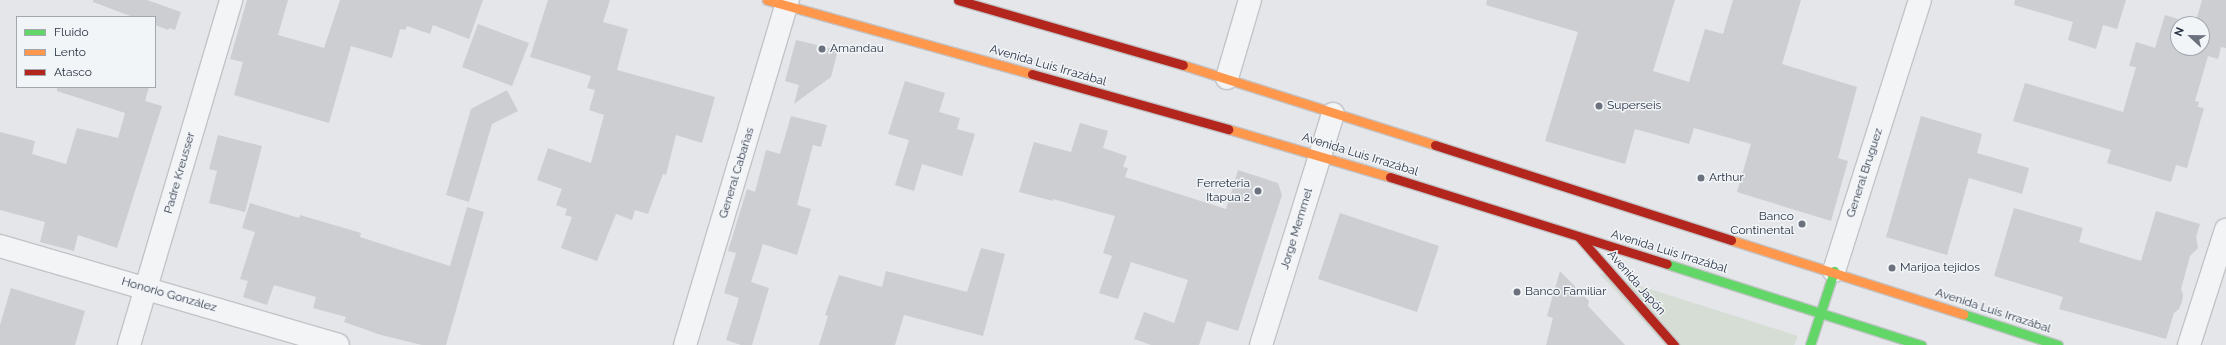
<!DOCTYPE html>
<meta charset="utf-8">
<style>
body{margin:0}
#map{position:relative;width:2226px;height:345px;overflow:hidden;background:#e4e6e9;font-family:Raleway,sans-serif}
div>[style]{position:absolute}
.green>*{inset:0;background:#d5ddd4}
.building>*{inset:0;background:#ccced2}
.roads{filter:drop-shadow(1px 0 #c2c4c7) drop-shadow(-1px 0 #c2c4c7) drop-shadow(0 1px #c2c4c7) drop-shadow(0 -1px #c2c4c7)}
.street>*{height:22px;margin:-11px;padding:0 11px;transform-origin:11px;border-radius:11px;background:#f3f4f6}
.fast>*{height:9px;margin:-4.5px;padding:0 4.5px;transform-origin:4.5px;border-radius:4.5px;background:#63d668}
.slow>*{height:9px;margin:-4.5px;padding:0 4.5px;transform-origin:4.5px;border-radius:4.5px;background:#ff974d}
.jam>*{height:9px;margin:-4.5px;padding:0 4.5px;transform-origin:4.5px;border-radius:4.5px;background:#b3261e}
.dots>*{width:11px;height:11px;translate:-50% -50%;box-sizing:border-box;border:2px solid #f2f5f8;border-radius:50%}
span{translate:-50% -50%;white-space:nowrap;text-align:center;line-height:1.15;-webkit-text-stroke:3px #f2f5f8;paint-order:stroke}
.poi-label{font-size:12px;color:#2a3344}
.left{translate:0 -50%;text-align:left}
.right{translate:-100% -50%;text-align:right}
.street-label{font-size:12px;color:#2a3344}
.legend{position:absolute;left:16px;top:16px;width:140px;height:72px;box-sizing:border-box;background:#f2f5f8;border:1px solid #a2a7b0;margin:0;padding:5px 7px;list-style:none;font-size:12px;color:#2a3344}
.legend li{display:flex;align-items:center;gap:8px;height:20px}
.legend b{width:20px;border:1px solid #a2a7b0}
.north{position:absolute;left:2170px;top:16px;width:40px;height:40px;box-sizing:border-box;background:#f2f5f8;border:1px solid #a2a7b0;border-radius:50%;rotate:292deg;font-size:11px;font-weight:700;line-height:16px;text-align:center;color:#2a3344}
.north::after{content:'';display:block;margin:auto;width:14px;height:18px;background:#6b727e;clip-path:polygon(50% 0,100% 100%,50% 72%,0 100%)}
</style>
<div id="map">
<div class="green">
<i style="clip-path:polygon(1599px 273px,1798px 336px,1794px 345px,1665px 345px)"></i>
</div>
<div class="building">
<i style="clip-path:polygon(93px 0,147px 0,181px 12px,175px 30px,169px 28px,168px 30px,155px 25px,155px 17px,133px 17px,93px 2px)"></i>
<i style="clip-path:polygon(247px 0,288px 0,278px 35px,324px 48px,340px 0,483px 0,469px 39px,433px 25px,430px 34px,407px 26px,405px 30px,400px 29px,392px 58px,351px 46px,329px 123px,234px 95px,243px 62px,230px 59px)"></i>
<i style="clip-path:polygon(548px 0,610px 0,603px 22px,628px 29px,617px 70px,715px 97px,702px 143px,676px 135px,666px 175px,663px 174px,648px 214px,635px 210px,632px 220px,616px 214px,597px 261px,561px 248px,572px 217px,565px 215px,567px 209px,556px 205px,562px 189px,537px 180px,548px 148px,591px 163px,604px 115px,589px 110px,595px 90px,587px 88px,591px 76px,530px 57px)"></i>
<i style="clip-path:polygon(1487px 0,1675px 0,1653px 71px,1689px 82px,1705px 29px,1723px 34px,1733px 0,1801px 0,1782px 64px,1857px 87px,1838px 158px,1848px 161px,1831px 221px,1737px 192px,1751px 144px,1694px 128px,1689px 144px,1635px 129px,1625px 164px,1545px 141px,1578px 32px,1486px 5px)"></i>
<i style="clip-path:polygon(2015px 0,2126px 0,2117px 29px,2103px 25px,2096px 49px,2068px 40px,2073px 22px,2014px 5px)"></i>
<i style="clip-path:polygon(2202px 0,2226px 0,2226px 48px,2221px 47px,2218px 59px,2208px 56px,2195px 101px,2199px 102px,2198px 107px,2204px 108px,2187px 168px,2176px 165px,2171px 182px,2107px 163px,2111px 150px,2013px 121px,2025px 83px,2123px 112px,2136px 67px,2129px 66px,2136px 42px,2155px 48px,2165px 15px,2194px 24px,2178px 24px,2178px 48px,2202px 48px,2202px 24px,2195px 24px)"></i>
<i style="clip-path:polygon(478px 24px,529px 43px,512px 86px,462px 67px)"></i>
<i style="clip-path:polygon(796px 40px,838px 50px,831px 77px,794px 104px,799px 85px,785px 81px)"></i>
<i style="clip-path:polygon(905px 81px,945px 93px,939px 112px,960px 118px,957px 129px,975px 134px,962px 176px,922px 164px,914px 191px,895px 185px,909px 140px,888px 134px)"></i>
<i style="clip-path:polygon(57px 87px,149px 87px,145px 101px,162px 106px,117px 248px,78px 235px,74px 251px,40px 242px,45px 222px,0 210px,0 132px,35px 141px,32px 154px,66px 164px,77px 128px,118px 138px,125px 113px,57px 91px)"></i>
<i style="clip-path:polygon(507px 90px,518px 111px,492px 124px,469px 202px,446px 195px,471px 109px)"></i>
<i style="clip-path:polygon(791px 116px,827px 125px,821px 147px,813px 145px,797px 205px,811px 209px,797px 255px,763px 244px,751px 282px,769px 288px,752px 345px,741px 345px,726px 340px,739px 298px,724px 293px,736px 253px,728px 251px,747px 189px,755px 192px,766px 150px,780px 154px)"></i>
<i style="clip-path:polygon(1921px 116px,1982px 134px,1977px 153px,2029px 168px,2022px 194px,1969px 178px,1947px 255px,1886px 237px)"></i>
<i style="clip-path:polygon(1080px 123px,1108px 131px,1103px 148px,1127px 156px,1123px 167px,1128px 168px,1125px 177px,1226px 209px,1238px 170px,1278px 183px,1282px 195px,1238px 331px,1207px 321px,1199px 345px,1151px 345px,1134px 339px,1144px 312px,1174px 323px,1188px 280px,1131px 262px,1118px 299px,1099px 293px,1112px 256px,1103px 253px,1115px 216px,1053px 199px,1053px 201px,1019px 192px,1034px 142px,1071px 152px)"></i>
<i style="clip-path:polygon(218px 135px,262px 146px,245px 212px,209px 203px,217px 171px,209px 169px)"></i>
<i style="clip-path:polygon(250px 203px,299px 218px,300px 215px,361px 233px,360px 237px,450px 266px,467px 207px,484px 212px,446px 345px,422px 345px,381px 335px,344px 322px,346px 317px,313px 308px,316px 297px,274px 285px,267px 305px,243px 297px,248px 281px,240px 279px,255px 232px,242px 228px)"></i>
<i style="clip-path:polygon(2014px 208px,2083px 228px,2079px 242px,2141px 261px,2156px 211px,2200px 224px,2196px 237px,2198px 248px,2190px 256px,2181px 289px,2183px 294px,2182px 302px,2179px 309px,2174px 313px,2166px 339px,2059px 309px,2063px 297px,1994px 276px)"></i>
<i style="clip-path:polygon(1340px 213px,1439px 246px,1417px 312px,1318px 279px)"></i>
<i style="clip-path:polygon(981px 248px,1005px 254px,983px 336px,904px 315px,895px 345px,819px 345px,828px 316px,825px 315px,839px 275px,882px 287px,886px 271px,967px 292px)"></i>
<i style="clip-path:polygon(1560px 271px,1589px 301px,1588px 306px,1625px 345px,1546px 345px,1553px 318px,1547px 316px)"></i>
<i style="clip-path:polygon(11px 288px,85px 311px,75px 345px,0 345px,0 325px)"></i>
</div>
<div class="roads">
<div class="street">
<i style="left:1227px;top:78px;width:81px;rotate:-73.6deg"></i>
<i style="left:0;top:246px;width:352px;rotate:16.3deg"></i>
<i style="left:1834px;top:271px;width:284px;rotate:-72.4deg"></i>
<i style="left:129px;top:345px;width:360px;rotate:-73.5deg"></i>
<i style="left:685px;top:345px;width:360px;rotate:-73.4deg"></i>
<i style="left:1261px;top:345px;width:242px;rotate:-72.7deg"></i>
<i style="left:2189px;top:345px;width:121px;rotate:-72.2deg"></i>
</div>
<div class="fast">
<i style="left:1667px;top:264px;width:267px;rotate:17.7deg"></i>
<i style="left:1963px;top:314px;width:100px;rotate:18.1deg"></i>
<i style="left:1810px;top:345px;width:78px;rotate:-72deg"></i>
</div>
<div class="slow">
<i style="left:767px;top:0;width:275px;rotate:15.6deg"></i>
<i style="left:1183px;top:65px;width:264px;rotate:17.6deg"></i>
<i style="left:1228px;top:129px;width:169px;rotate:16.5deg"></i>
<i style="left:1731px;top:240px;width:244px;rotate:17.7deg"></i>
</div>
<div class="jam">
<i style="left:958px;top:0;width:234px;rotate:16.1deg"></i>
<i style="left:1032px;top:74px;width:204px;rotate:15.7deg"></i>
<i style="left:1435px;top:145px;width:311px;rotate:17.8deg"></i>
<i style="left:1390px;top:177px;width:290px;rotate:17.4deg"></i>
<i style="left:1579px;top:237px;width:144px;rotate:48.7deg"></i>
</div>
</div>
<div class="dots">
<i style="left:822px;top:49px;background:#6b727e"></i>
<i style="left:1599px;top:106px;background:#6b727e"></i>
<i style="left:1701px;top:178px;background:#6b727e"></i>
<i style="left:1258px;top:191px;background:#6b727e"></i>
<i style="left:1802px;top:224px;background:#6b727e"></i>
<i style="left:1892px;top:268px;background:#6b727e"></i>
<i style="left:1517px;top:292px;background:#6b727e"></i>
</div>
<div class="poi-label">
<span class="left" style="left:830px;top:49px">Amandau</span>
<span class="left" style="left:1607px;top:106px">Superseis</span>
<span class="left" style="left:1709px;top:178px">Arthur</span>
<span class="right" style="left:1250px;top:191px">Ferreteria<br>Itapua 2</span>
<span class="right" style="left:1794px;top:224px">Banco<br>Continental</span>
<span class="left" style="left:1900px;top:268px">Marijoa tejidos</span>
<span class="left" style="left:1525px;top:292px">Banco Familiar</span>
</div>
<div class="street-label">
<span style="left:1048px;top:66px;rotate:16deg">Avenida Luis Irrazábal</span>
<span style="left:1360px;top:155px;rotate:17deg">Avenida Luis Irrazábal</span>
<span style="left:180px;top:173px;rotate:-74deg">Padre Kreusser</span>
<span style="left:737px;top:173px;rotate:-73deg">General Cabañas</span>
<span style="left:1865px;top:173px;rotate:-72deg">General Bruguez</span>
<span style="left:1297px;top:229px;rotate:-73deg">Jorge Memmel</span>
<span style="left:1669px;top:252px;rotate:17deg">Avenida Luis Irrazábal</span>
<span style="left:1636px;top:283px;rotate:49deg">Avenida Japón</span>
<span style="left:169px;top:295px;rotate:16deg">Honorio González</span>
<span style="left:1993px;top:311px;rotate:18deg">Avenida Luis Irrazábal</span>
</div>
<ul class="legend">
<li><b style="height:5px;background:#63d668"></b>Fluido</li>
<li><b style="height:5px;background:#ff974d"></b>Lento</li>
<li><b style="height:5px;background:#b3261e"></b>Atasco</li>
</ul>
<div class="north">N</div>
</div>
